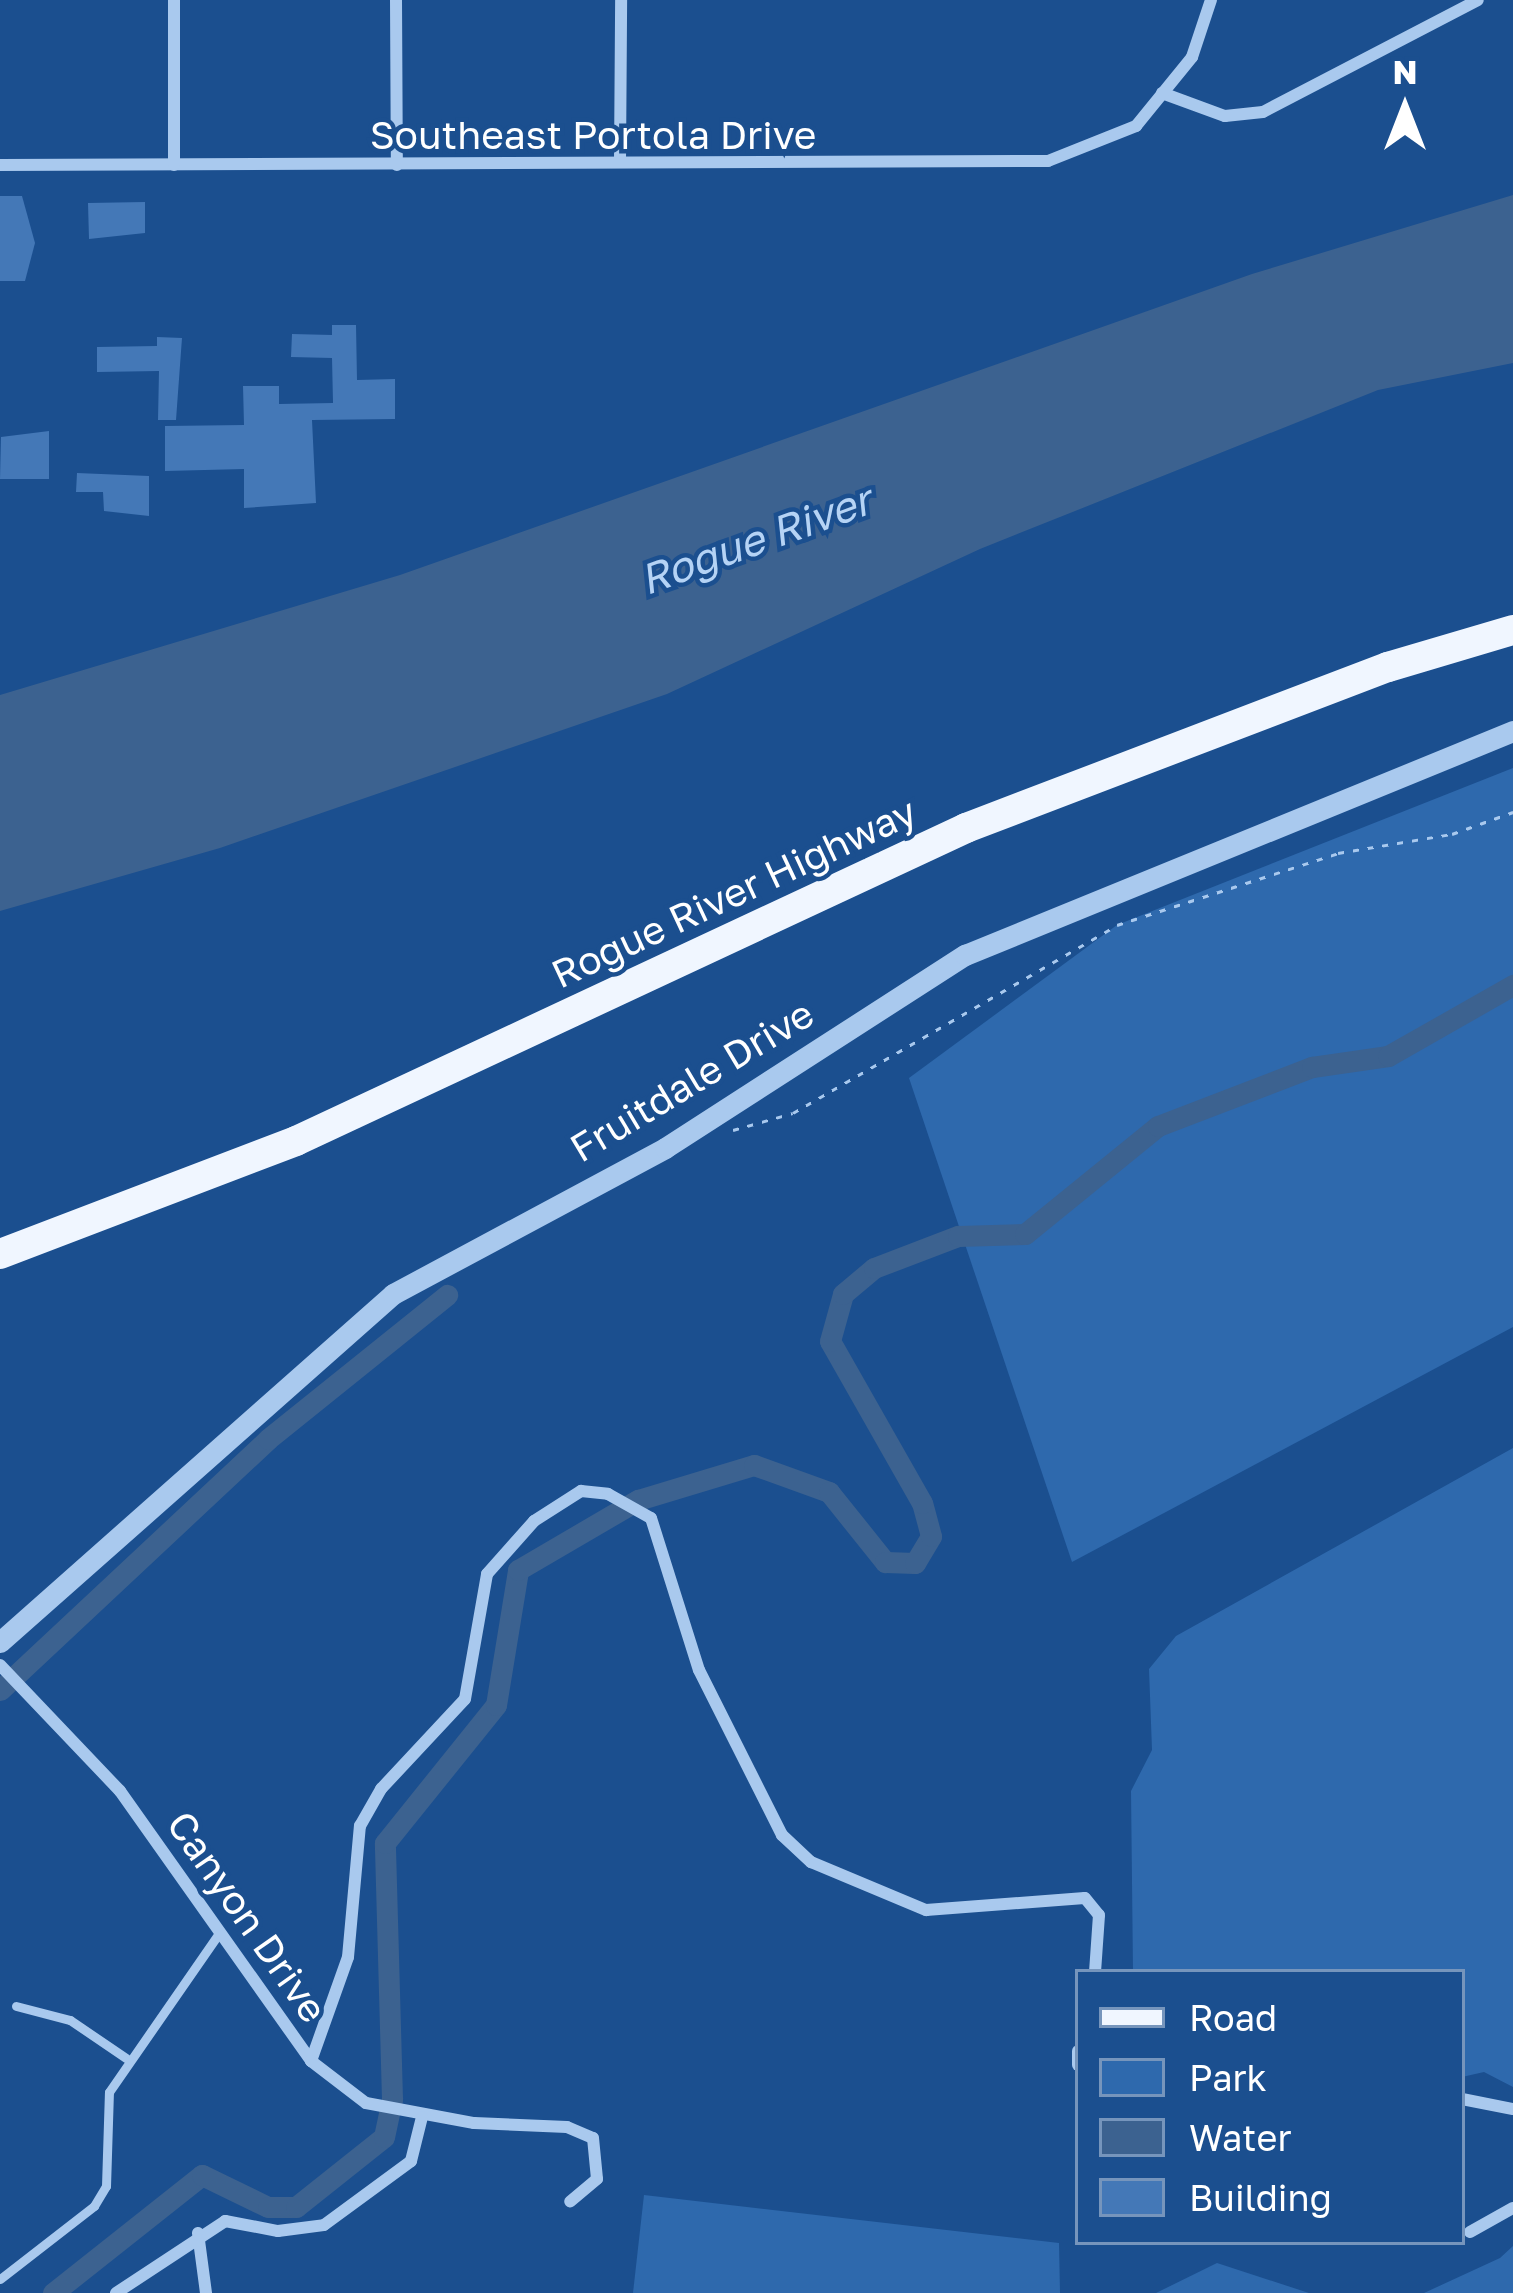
<!DOCTYPE html>
<style>
body{margin:0}
#map{position:relative;width:1513px;height:2293px;overflow:hidden;background:#1b4f8f;font-family:"Golos Text",sans-serif}
div>[style]{position:absolute}
.green>*{inset:0;background:#2e69ad}
.water>*{inset:0;background:#3c6290}
.canal>*{height:21px;margin:-10.5px;padding:0 10.5px;transform-origin:10.5px;border-radius:10.5px;background:#3c6290}
.building>*{inset:0;background:#4478b7}
.path>*{height:3px;margin-top:-1.5px;transform-origin:0;background:repeating-linear-gradient(90deg,#a9c9ee 0 6px,transparent 0 15px)}
.service>*{height:9px;margin:-4.5px;padding:0 4.5px;transform-origin:4.5px;border-radius:4.5px;background:#a9c9ee}
.minor>*{height:12px;margin:-6px;padding:0 6px;transform-origin:6px;border-radius:6px;background:#a9c9ee}
.tertiary>*{height:21px;margin:-10.5px;padding:0 10.5px;transform-origin:10.5px;border-radius:10.5px;background:#a9c9ee}
.primary>*{height:30px;margin:-15px;padding:0 15px;transform-origin:15px;border-radius:15px;background:#f0f6ff}
span{translate:-50% -50%;white-space:nowrap;text-align:center;line-height:1.15;-webkit-text-stroke:9px #1b4f8f;paint-order:stroke}
.street-label{font-size:39px;color:#fff}
.water-label{font-size:42px;color:#b5d3f5;font-style:italic}
.legend{position:absolute;left:1075px;top:1969px;width:390px;height:276px;box-sizing:border-box;background:#1b4f8f;border:3px solid #7695bc;margin:0;padding:15px 21px;list-style:none;font-size:36px;color:#fff}
.legend li{display:flex;align-items:center;gap:24px;height:60px}
.legend b{width:60px;border:3px solid #7695bc}
.north{position:absolute;left:1345px;top:48px;width:120px;height:120px;-webkit-text-stroke:9px #1b4f8f;paint-order:stroke;rotate:0deg;font-size:33px;font-weight:700;line-height:48px;text-align:center;color:#fff}
.north::after{content:'';display:block;margin:auto;width:42px;height:54px;background:#fff;clip-path:polygon(50% 0,100% 100%,50% 72%,0 100%)}
</style>
<div id="map">
<div class="green">
<i style="clip-path:polygon(1513px 768px,1513px 1327px,1072px 1562px,909px 1078px,1117px 925px)"></i>
<i style="clip-path:polygon(1513px 1448px,1513px 2087px,1484px 2072px,1462px 2077px,1462px 1972px,1133px 1972px,1131px 1791px,1152px 1750px,1149px 1669px,1176px 1636px)"></i>
<i style="clip-path:polygon(644px 2195px,1059px 2243px,1060px 2293px,633px 2293px)"></i>
<i style="clip-path:polygon(1513px 2246px,1513px 2293px,1424px 2293px,1500px 2258px)"></i>
<i style="clip-path:polygon(1217px 2263px,1309px 2293px,1156px 2293px)"></i>
</div>
<div class="water">
<i style="clip-path:polygon(1513px 195px,1513px 363px,1378px 390px,980px 549px,667px 694px,220px 848px,0 911px,0 695px,400px 575px,1252px 274px)"></i>
</div>
<div class="canal">
<i style="left:0;top:1690px;width:367px;rotate:-43.1deg"></i>
<i style="left:268px;top:1439px;width:230px;rotate:-38.8deg"></i>
<i style="left:53px;top:2293px;width:190px;rotate:-38.4deg"></i>
<i style="left:202px;top:2175px;width:73px;rotate:25.9deg"></i>
<i style="left:268px;top:2207px;width:28px"></i>
<i style="left:296px;top:2207px;width:112px;rotate:-38.5deg"></i>
<i style="left:384px;top:2137px;width:39px;rotate:-78deg"></i>
<i style="left:392px;top:2099px;width:256px;rotate:-91.6deg"></i>
<i style="left:385px;top:1843px;width:177px;rotate:-51.2deg"></i>
<i style="left:496px;top:1705px;width:137px;rotate:-80.7deg"></i>
<i style="left:518px;top:1570px;width:139px;rotate:-30.3deg"></i>
<i style="left:638px;top:1500px;width:121px;rotate:-16.8deg"></i>
<i style="left:754px;top:1465px;width:80px;rotate:19.8deg"></i>
<i style="left:829px;top:1492px;width:90px;rotate:51.3deg"></i>
<i style="left:885px;top:1562px;width:30px;rotate:2deg"></i>
<i style="left:915px;top:1563px;width:31px;rotate:-59deg"></i>
<i style="left:931px;top:1536px;width:34px;rotate:-105deg"></i>
<i style="left:922px;top:1503px;width:186px;rotate:-119.6deg"></i>
<i style="left:830px;top:1341px;width:49px;rotate:-74.5deg"></i>
<i style="left:843px;top:1294px;width:40px;rotate:-40deg"></i>
<i style="left:874px;top:1268px;width:90px;rotate:-20.9deg"></i>
<i style="left:958px;top:1236px;width:67px;rotate:-1.7deg"></i>
<i style="left:1025px;top:1234px;width:171px;rotate:-39.1deg"></i>
<i style="left:1158px;top:1126px;width:165px;rotate:-21deg"></i>
<i style="left:1312px;top:1067px;width:77px;rotate:-8.2deg"></i>
<i style="left:1388px;top:1056px;width:144px;rotate:-29.6deg"></i>
</div>
<div class="building">
<i style="clip-path:polygon(0 196px,22px 196px,35px 243px,25px 281px,0 281px)"></i>
<i style="clip-path:polygon(145px 202px,145px 233px,89px 239px,88px 203px)"></i>
<i style="clip-path:polygon(332px 325px,356px 325px,357px 380px,395px 379px,395px 419px,312px 420px,316px 503px,244px 508px,244px 469px,165px 471px,165px 426px,244px 425px,243px 386px,279px 386px,279px 404px,333px 403px,332px 358px,291px 357px,292px 334px,332px 335px)"></i>
<i style="clip-path:polygon(157px 337px,182px 338px,176px 420px,158px 420px,159px 371px,97px 372px,97px 347px,157px 346px)"></i>
<i style="clip-path:polygon(49px 431px,49px 479px,0 479px,1px 437px)"></i>
<i style="clip-path:polygon(77px 473px,149px 476px,149px 516px,104px 511px,103px 492px,76px 492px)"></i>
</div>
<div class="path">
<i style="left:733px;top:1130px;width:62px;rotate:-15.8deg"></i>
<i style="left:793px;top:1113px;width:375px;rotate:-30.1deg"></i>
<i style="left:1117px;top:925px;width:232px;rotate:-18deg"></i>
<i style="left:1338px;top:853px;width:116px;rotate:-9.5deg"></i>
<i style="left:1452px;top:834px;width:65px;rotate:-19.8deg"></i>
</div>
<div class="service">
<i style="left:16px;top:2006px;width:56px;rotate:14.5deg"></i>
<i style="left:70px;top:2020px;width:68px;rotate:34.2deg"></i>
<i style="left:0;top:2279px;width:119px;rotate:-37.8deg"></i>
<i style="left:94px;top:2206px;width:23px;rotate:-59deg"></i>
<i style="left:106px;top:2186px;width:94px;rotate:-88.2deg"></i>
<i style="left:109px;top:2092px;width:193px;rotate:-55.3deg"></i>
</div>
<div class="minor">
<i style="left:396px;top:0;width:165px;rotate:89.7deg"></i>
<i style="left:1162px;top:93px;width:67px;rotate:20.1deg"></i>
<i style="left:1225px;top:116px;width:38px;rotate:-6deg"></i>
<i style="left:1263px;top:112px;width:242px;rotate:-27.5deg"></i>
<i style="left:620px;top:162px;width:162px;rotate:-89.6deg"></i>
<i style="left:0;top:165px;width:1048px;rotate:-0.22deg"></i>
<i style="left:1048px;top:161px;width:95px;rotate:-21.7deg"></i>
<i style="left:1136px;top:126px;width:89px;rotate:-50.9deg"></i>
<i style="left:1192px;top:57px;width:60px;rotate:-71.6deg"></i>
<i style="left:174px;top:165px;width:165px;rotate:-90deg"></i>
<i style="left:0;top:1665px;width:174px;rotate:46.4deg"></i>
<i style="left:120px;top:1791px;width:331px;rotate:54.7deg"></i>
<i style="left:311px;top:2061px;width:110px;rotate:-70.4deg"></i>
<i style="left:348px;top:1957px;width:132px;rotate:-84.8deg"></i>
<i style="left:360px;top:1826px;width:43px;rotate:-60.4deg"></i>
<i style="left:381px;top:1789px;width:123px;rotate:-47deg"></i>
<i style="left:465px;top:1699px;width:127px;rotate:-80deg"></i>
<i style="left:487px;top:1574px;width:71px;rotate:-48.4deg"></i>
<i style="left:534px;top:1521px;width:56px;rotate:-32.6deg"></i>
<i style="left:581px;top:1491px;width:27px;rotate:6deg"></i>
<i style="left:608px;top:1494px;width:49px;rotate:29.2deg"></i>
<i style="left:651px;top:1518px;width:159px;rotate:72.5deg"></i>
<i style="left:699px;top:1670px;width:185px;rotate:63.3deg"></i>
<i style="left:782px;top:1835px;width:40px;rotate:43deg"></i>
<i style="left:811px;top:1862px;width:125px;rotate:22.7deg"></i>
<i style="left:926px;top:1910px;width:159px;rotate:-4.3deg"></i>
<i style="left:1085px;top:1898px;width:22px;rotate:51deg"></i>
<i style="left:1099px;top:1915px;width:57px;rotate:94deg"></i>
<i style="left:1078px;top:2051px;width:14px;rotate:90deg"></i>
<i style="left:311px;top:2061px;width:69px;rotate:37.4deg"></i>
<i style="left:366px;top:2103px;width:110px;rotate:10.5deg"></i>
<i style="left:474px;top:2123px;width:93px;rotate:2.5deg"></i>
<i style="left:567px;top:2127px;width:28px;rotate:23deg"></i>
<i style="left:593px;top:2138px;width:41px;rotate:84.4deg"></i>
<i style="left:597px;top:2179px;width:35px;rotate:140deg"></i>
<i style="left:1462px;top:2099px;width:52px;rotate:11.1deg"></i>
<i style="left:1470px;top:2232px;width:49px;rotate:-29.2deg"></i>
<i style="left:198px;top:2233px;width:61px;rotate:82.4deg"></i>
<i style="left:116px;top:2293px;width:131px;rotate:-33.4deg"></i>
<i style="left:225px;top:2221px;width:54px;rotate:10.7deg"></i>
<i style="left:278px;top:2231px;width:46px;rotate:-7.4deg"></i>
<i style="left:324px;top:2225px;width:108px;rotate:-36.3deg"></i>
<i style="left:411px;top:2161px;width:45px;rotate:-76deg"></i>
</div>
<div class="tertiary">
<i style="left:0;top:1642px;width:525px;rotate:-41.52deg"></i>
<i style="left:393px;top:1294px;width:309px;rotate:-28.2deg"></i>
<i style="left:665px;top:1148px;width:357px;rotate:-32.8deg"></i>
<i style="left:965px;top:955px;width:592px;rotate:-22.23deg"></i>
</div>
<div class="primary">
<i style="left:0;top:1254px;width:317px;rotate:-20.9deg"></i>
<i style="left:296px;top:1141px;width:740px;rotate:-25.04deg"></i>
<i style="left:966px;top:828px;width:452px;rotate:-20.9deg"></i>
<i style="left:1388px;top:667px;width:130px;rotate:-16.5deg"></i>
</div>
<div class="street-label">
<span style="left:593px;top:135px">Southeast Portola Drive</span>
<span style="left:734px;top:893px;rotate:-25deg">Rogue River Highway</span>
<span style="left:692px;top:1081px;rotate:-31deg">Fruitdale Drive</span>
<span style="left:247px;top:1917px;rotate:55deg">Canyon Drive</span>
</div>
<div class="water-label">
<span style="left:755px;top:539px;rotate:-20deg">Rogue River</span>
</div>
<ul class="legend">
<li><b style="height:15px;background:#f0f6ff"></b>Road</li>
<li><b style="height:33px;background:#2e69ad"></b>Park</li>
<li><b style="height:33px;background:#3c6290"></b>Water</li>
<li><b style="height:33px;background:#4478b7"></b>Building</li>
</ul>
<div class="north">N</div>
</div>
